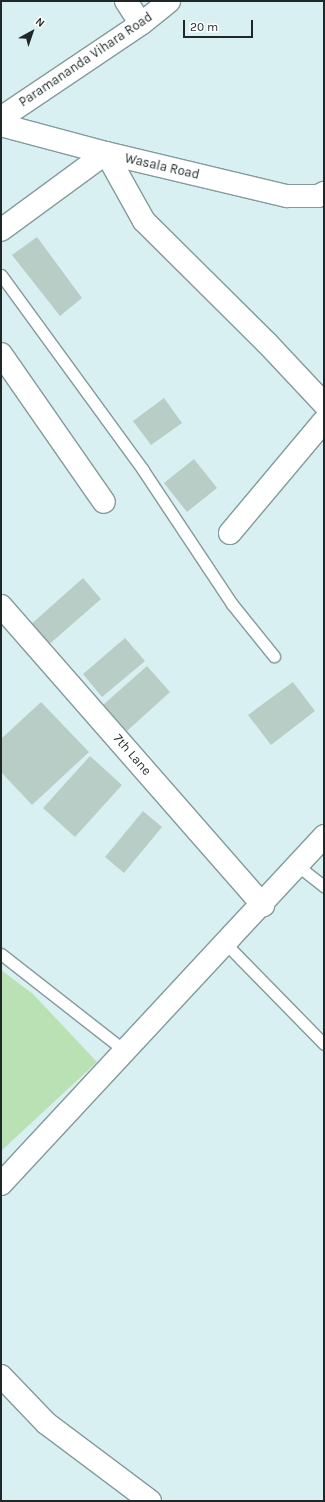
<!DOCTYPE html>
<style>
body{margin:0}
#map{position:relative;width:325px;height:1502px;overflow:hidden;background:#d9f0f2;font-family:Karla,sans-serif}
div>[style]{position:absolute}
.green>*{inset:0;background:#bae1b3}
.building>*{inset:0;background:#b8cdc6}
.roads{filter:drop-shadow(1px 0 #859a9c) drop-shadow(-1px 0 #859a9c) drop-shadow(0 1px #859a9c) drop-shadow(0 -1px #859a9c)}
.service>*{height:11px;margin:-5.5px;padding:0 5.5px;transform-origin:5.5px;border-radius:5.5px;background:#fff}
.minor>*{height:22px;margin:-11px;padding:0 11px;transform-origin:11px;border-radius:11px;background:#fff}
.tertiary>*{height:22px;margin:-11px;padding:0 11px;transform-origin:11px;border-radius:11px;background:#fff}
.secondary>*{height:22px;margin:-11px;padding:0 11px;transform-origin:11px;border-radius:11px;background:#fff}
span{translate:-50% -50%;white-space:nowrap;text-align:center;line-height:1.15;-webkit-text-stroke:4px #fff;paint-order:stroke}
.street-label{font-size:13px;color:#1f2728}
.frame{position:absolute;inset:0;border:2px solid #1f2728;pointer-events:none}
.north{position:absolute;left:12px;top:12px;width:40px;height:40px;-webkit-text-stroke:3px #fff;paint-order:stroke;rotate:40deg;font-size:11px;font-weight:700;line-height:16px;text-align:center;color:#1f2728}
.north::after{content:'';display:block;margin:auto;width:14px;height:18px;background:#1f2728;clip-path:polygon(50% 0,100% 100%,50% 72%,0 100%)}
.scale{position:absolute;left:183px;top:20px;width:70px;height:18px;box-sizing:border-box;border:2px solid #1f2728;border-top:0;padding-left:5px;font-size:12px;line-height:14px;white-space:nowrap;color:#1f2728;-webkit-text-stroke:3px #fff;paint-order:stroke}
</style>
<div id="map">
<div class="green">
<i style="clip-path:polygon(1px 970px,33px 994px,97px 1062px,1px 1151px)"></i>
</div>
<div class="building">
<i style="clip-path:polygon(37px 237px,82px 298px,60px 316px,12px 255px)"></i>
<i style="clip-path:polygon(164px 398px,182px 423px,151px 445px,133px 421px)"></i>
<i style="clip-path:polygon(194px 459px,217px 488px,187px 512px,164px 483px)"></i>
<i style="clip-path:polygon(83px 578px,101px 599px,46px 647px,28px 627px)"></i>
<i style="clip-path:polygon(125px 638px,145px 661px,102px 697px,83px 674px)"></i>
<i style="clip-path:polygon(147px 666px,170px 692px,127px 731px,103px 705px)"></i>
<i style="clip-path:polygon(293px 682px,315px 711px,271px 745px,248px 715px)"></i>
<i style="clip-path:polygon(41px 702px,89px 752px,32px 805px,1px 772px,1px 739px)"></i>
<i style="clip-path:polygon(90px 756px,122px 785px,75px 837px,43px 808px)"></i>
<i style="clip-path:polygon(143px 811px,162px 827px,124px 873px,105px 857px)"></i>
</div>
<div class="roads">
<div class="service">
<i style="left:1px;top:275px;width:241px;rotate:53.9deg"></i>
<i style="left:143px;top:470px;width:161px;rotate:56.4deg"></i>
<i style="left:232px;top:604px;width:67px;rotate:51.1deg"></i>
<i style="left:298px;top:866px;width:33px;rotate:38deg"></i>
<i style="left:226px;top:944px;width:140px;rotate:45.6deg"></i>
<i style="left:1px;top:954px;width:157px;rotate:38deg"></i>
</div>
<div class="minor">
<i style="left:126px;top:1px;width:27px;rotate:57deg"></i>
<i style="left:1px;top:118px;width:169px;rotate:-33.9deg"></i>
<i style="left:141px;top:24px;width:36px;rotate:-39deg"></i>
<i style="left:106px;top:153px;width:78px;rotate:60.8deg"></i>
<i style="left:144px;top:221px;width:173px;rotate:44.8deg"></i>
<i style="left:267px;top:343px;width:83px;rotate:46.9deg"></i>
<i style="left:1px;top:354px;width:180px;rotate:55.2deg"></i>
<i style="left:230px;top:533px;width:146px;rotate:-50deg"></i>
<i style="left:1px;top:606px;width:398px;rotate:48.8deg"></i>
<i style="left:1px;top:1376px;width:65px;rotate:46.2deg"></i>
<i style="left:46px;top:1423px;width:130px;rotate:36.9deg"></i>
</div>
<div class="tertiary">
<i style="left:1px;top:125px;width:109px;rotate:14.9deg"></i>
<i style="left:106px;top:153px;width:186px;rotate:13.4deg"></i>
<i style="left:287px;top:196px;width:31px"></i>
<i style="left:318px;top:196px;width:7px;rotate:-27deg"></i>
<i style="left:1px;top:230px;width:130px;rotate:-36.3deg"></i>
</div>
<div class="secondary">
<i style="left:1px;top:1184px;width:475px;rotate:-47.1deg"></i>
</div>
</div>
<div class="street-label">
<span style="left:86px;top:60px;rotate:-34deg">Paramananda Vihara Road</span>
<span style="left:162px;top:167px;rotate:13deg">Wasala Road</span>
<span style="left:132px;top:755px;rotate:49deg">7th Lane</span>
</div>
<div class="frame"></div>
<div class="north">N</div>
<div class="scale">20 m</div>
</div>
